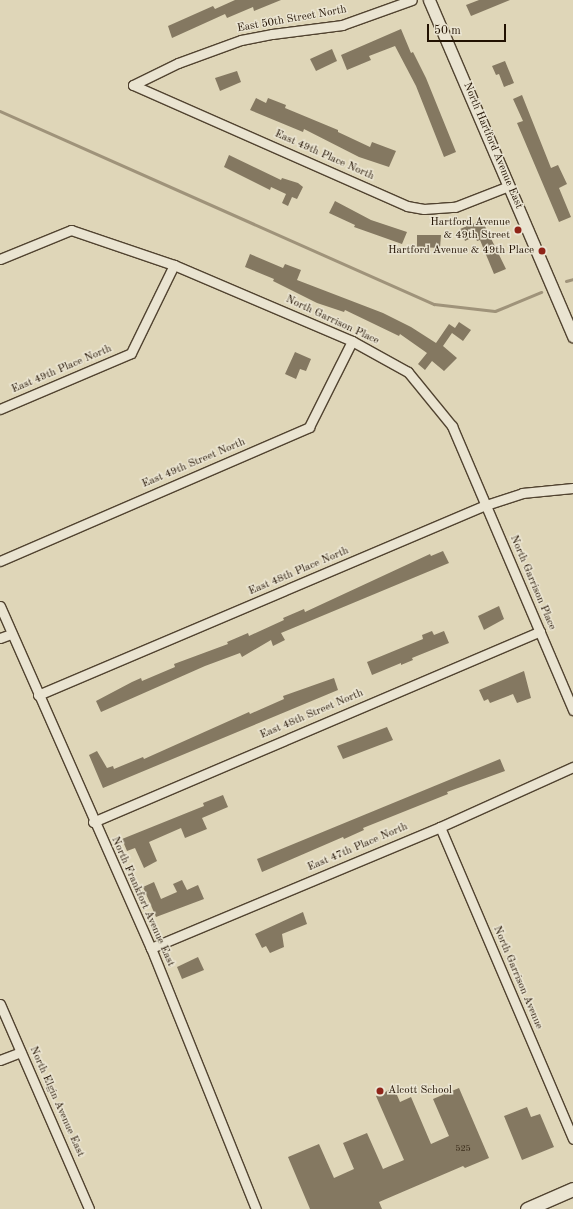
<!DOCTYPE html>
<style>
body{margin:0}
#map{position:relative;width:573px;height:1209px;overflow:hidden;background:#dfd6b8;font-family:"Old Standard TT",serif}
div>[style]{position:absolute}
.stream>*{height:3px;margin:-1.5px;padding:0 1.5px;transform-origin:1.5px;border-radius:1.5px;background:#9f937a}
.building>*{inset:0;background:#847861}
.roads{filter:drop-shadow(1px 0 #514330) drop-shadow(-1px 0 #514330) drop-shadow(0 1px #514330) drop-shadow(0 -1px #514330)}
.minor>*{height:9px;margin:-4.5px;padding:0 4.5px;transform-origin:4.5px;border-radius:4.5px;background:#eae4d1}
.tertiary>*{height:11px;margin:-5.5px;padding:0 5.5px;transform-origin:5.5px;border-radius:5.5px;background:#eae4d1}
.secondary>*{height:13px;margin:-6.5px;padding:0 6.5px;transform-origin:6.5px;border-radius:6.5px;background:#eae4d1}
.dots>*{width:11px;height:11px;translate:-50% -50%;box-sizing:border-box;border:2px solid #eae4d1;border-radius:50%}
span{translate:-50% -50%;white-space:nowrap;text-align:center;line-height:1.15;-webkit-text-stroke:3px #eae4d1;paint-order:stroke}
.number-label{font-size:9px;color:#3a2c1a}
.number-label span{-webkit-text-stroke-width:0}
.street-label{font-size:11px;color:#221202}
.poi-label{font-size:11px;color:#221202}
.right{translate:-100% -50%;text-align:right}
.left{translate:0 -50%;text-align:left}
.scale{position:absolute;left:427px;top:24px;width:79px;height:18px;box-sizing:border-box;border:2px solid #221202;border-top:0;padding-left:5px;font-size:12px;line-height:14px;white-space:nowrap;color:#221202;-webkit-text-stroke:3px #eae4d1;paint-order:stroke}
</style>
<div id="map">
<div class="stream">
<i style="left:0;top:111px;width:475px;rotate:24deg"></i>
<i style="left:434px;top:304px;width:61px;rotate:6.5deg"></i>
<i style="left:495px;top:311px;width:50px;rotate:-22.4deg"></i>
<i style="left:566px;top:281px;width:7px;rotate:-16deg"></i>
</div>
<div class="building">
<i style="clip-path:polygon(235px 0,281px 0,254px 11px,253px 7px,227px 18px,225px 14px,172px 38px,168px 26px,213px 6px,215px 9px)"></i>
<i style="clip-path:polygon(479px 0,510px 0,471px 16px,466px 5px)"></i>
<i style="clip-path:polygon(401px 29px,411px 53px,413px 52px,426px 78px,456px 152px,444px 157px,416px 86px,395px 46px,369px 56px,371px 60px,347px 70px,341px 55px)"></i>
<i style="clip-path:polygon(332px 49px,337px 61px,316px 71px,310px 59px)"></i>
<i style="clip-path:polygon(505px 61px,514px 83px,504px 87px,499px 74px,496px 75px,492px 66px)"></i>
<i style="clip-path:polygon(237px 71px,241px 82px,220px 91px,215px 78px)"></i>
<i style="clip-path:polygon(522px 95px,551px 168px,558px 165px,567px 184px,559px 188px,571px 217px,559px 222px,517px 123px,523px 121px,513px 99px)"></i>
<i style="clip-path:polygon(256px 98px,266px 103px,268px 98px,286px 105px,285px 108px,338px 130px,338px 132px,370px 147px,372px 142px,396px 151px,389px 167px,359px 157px,304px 129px,303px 132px,250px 110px)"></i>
<i style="clip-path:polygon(229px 155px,281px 180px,282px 178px,298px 183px,303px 187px,297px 199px,292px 197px,288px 206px,282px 203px,286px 194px,271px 187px,270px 190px,224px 167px)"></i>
<i style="clip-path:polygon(335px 201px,371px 220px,407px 232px,402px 244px,354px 227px,355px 225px,329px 213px)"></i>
<i style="clip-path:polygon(482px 220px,506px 269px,494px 274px,480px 240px,477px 241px,475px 236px,465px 241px,460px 229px)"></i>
<i style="clip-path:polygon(417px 235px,441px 235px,440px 248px,417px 247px)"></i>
<i style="clip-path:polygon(250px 254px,283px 268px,285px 264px,301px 270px,297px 280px,383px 313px,411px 327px,436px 343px,449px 324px,455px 328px,459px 322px,471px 330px,463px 341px,452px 333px,443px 346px,457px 358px,444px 371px,432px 361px,425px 370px,418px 364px,427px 353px,400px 334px,399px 336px,345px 310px,344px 312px,317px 303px,273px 281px,274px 279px,245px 267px)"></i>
<i style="clip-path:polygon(295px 352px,311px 359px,306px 371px,300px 369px,296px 379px,285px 374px)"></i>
<i style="clip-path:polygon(443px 551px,449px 563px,281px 633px,285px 640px,273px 646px,271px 640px,242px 657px,240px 653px,205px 666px,101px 712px,96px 701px,132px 682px,141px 678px,142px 681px,175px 667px,174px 664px,228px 644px,227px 642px,248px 633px,249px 636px,284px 620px,283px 618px,304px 609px,305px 612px,430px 554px,431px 556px)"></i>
<i style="clip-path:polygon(499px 606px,504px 619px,484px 630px,478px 616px)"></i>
<i style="clip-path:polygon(432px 631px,434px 635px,444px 631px,449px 643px,412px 658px,413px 660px,401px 665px,401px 663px,372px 675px,367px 662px,423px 639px,422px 635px)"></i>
<i style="clip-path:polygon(524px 671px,531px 698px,517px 703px,513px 694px,490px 703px,488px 699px,484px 701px,479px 690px)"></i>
<i style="clip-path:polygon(334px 678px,338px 690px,103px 788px,89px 755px,97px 751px,107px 768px,113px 766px,114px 769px,143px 757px,144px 759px,249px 712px,250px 714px,284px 699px,283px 696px)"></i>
<i style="clip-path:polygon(387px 727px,393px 740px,343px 759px,337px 746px)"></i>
<i style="clip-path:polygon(500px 759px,505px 771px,447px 792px,448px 794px,363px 828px,364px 830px,344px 839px,343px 837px,262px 872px,257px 859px)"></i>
<i style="clip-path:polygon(223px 795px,228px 807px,202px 818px,207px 829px,185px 838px,181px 828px,149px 842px,157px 861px,144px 868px,135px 848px,127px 851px,122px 839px,204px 806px,203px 803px)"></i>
<i style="clip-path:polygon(182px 880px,187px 890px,198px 885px,204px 899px,156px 917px,143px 887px,154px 882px,161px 899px,177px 892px,173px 884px)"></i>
<i style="clip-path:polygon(303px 912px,307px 924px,282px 934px,284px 947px,270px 953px,266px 946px,262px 948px,255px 934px)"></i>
<i style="clip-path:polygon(198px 957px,204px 970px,182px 979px,177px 967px)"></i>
<i style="clip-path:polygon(394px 1088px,400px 1102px,411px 1097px,431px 1144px,449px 1136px,433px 1099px,459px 1088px,489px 1158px,465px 1168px,463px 1166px,379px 1202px,382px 1209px,310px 1209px,288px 1157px,319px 1144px,334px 1178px,354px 1169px,343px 1143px,367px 1133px,383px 1169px,404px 1160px,376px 1096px)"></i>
<i style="clip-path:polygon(527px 1107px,531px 1117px,540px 1114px,554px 1147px,522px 1160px,504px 1116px)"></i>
</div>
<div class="roads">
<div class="minor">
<i style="left:133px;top:85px;width:300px;rotate:23.8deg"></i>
<i style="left:407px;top:206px;width:17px;rotate:10deg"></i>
<i style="left:424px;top:209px;width:31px;rotate:-4deg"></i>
<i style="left:455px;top:207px;width:58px;rotate:-21.3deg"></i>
<i style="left:133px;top:85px;width:50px;rotate:-26.1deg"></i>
<i style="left:178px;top:63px;width:67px;rotate:-20.1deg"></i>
<i style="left:241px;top:40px;width:32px;rotate:-11deg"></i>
<i style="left:272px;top:34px;width:71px;rotate:-7.3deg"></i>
<i style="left:342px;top:25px;width:74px;rotate:-19.7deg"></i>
<i style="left:0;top:259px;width:77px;rotate:-22.2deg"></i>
<i style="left:71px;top:230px;width:109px;rotate:18.8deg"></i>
<i style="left:174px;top:265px;width:194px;rotate:23.1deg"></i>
<i style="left:352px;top:341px;width:64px;rotate:29deg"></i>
<i style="left:408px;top:372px;width:70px;rotate:50.8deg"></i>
<i style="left:452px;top:426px;width:309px;rotate:66.9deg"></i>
<i style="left:0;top:409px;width:142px;rotate:-23.1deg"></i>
<i style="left:131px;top:353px;width:98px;rotate:-64deg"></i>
<i style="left:0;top:561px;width:337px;rotate:-23.4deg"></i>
<i style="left:309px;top:427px;width:96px;rotate:-63.4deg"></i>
<i style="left:0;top:606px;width:374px;rotate:66.2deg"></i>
<i style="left:151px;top:948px;width:281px;rotate:68.1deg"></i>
<i style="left:0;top:638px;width:12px;rotate:-20deg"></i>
<i style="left:38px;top:695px;width:487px;rotate:-23deg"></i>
<i style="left:486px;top:505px;width:38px;rotate:-18deg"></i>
<i style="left:522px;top:493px;width:51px;rotate:-5.6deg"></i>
<i style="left:93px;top:822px;width:486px;rotate:-23.1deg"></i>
<i style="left:440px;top:827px;width:339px;rotate:66.9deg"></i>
<i style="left:151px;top:948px;width:313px;rotate:-22.7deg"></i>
<i style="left:440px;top:827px;width:146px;rotate:-24.3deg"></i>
<i style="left:0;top:1004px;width:223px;rotate:66.5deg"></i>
<i style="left:0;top:1060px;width:22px;rotate:-21deg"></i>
</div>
<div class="tertiary">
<i style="left:429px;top:0;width:366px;rotate:66.8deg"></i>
</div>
<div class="secondary">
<i style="left:527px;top:1209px;width:50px;rotate:-23.5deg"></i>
</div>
</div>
<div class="dots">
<i style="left:518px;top:230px;background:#8f2418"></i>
<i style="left:542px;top:251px;background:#8f2418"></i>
<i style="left:380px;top:1091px;background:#8f2418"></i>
</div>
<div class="number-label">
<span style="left:463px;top:1149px">525</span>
</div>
<div class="street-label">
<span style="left:292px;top:20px;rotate:-10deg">East 50th Street North</span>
<span style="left:492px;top:146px;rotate:67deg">North Hartford Avenue East</span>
<span style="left:324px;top:156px;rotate:24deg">East 49th Place North</span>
<span style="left:332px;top:321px;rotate:25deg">North Garrison Place</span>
<span style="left:62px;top:370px;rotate:-23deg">East 49th Place North</span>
<span style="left:194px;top:464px;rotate:-23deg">East 49th Street North</span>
<span style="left:299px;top:572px;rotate:-23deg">East 48th Place North</span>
<span style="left:532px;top:583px;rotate:67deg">North Garrison Place</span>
<span style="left:312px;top:715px;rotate:-23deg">East 48th Street North</span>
<span style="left:358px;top:848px;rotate:-23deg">East 47th Place North</span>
<span style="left:142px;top:902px;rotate:66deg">North Frankfort Avenue East</span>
<span style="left:517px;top:978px;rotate:67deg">North Garrison Avenue</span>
<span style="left:56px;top:1102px;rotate:66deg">North Elgin Avenue East</span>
</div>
<div class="poi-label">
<span class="right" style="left:510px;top:230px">Hartford Avenue<br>&amp; 49th Street</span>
<span class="right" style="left:534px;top:251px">Hartford Avenue &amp; 49th Place</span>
<span class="left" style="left:388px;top:1091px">Alcott School</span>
</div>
<div class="scale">50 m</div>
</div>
